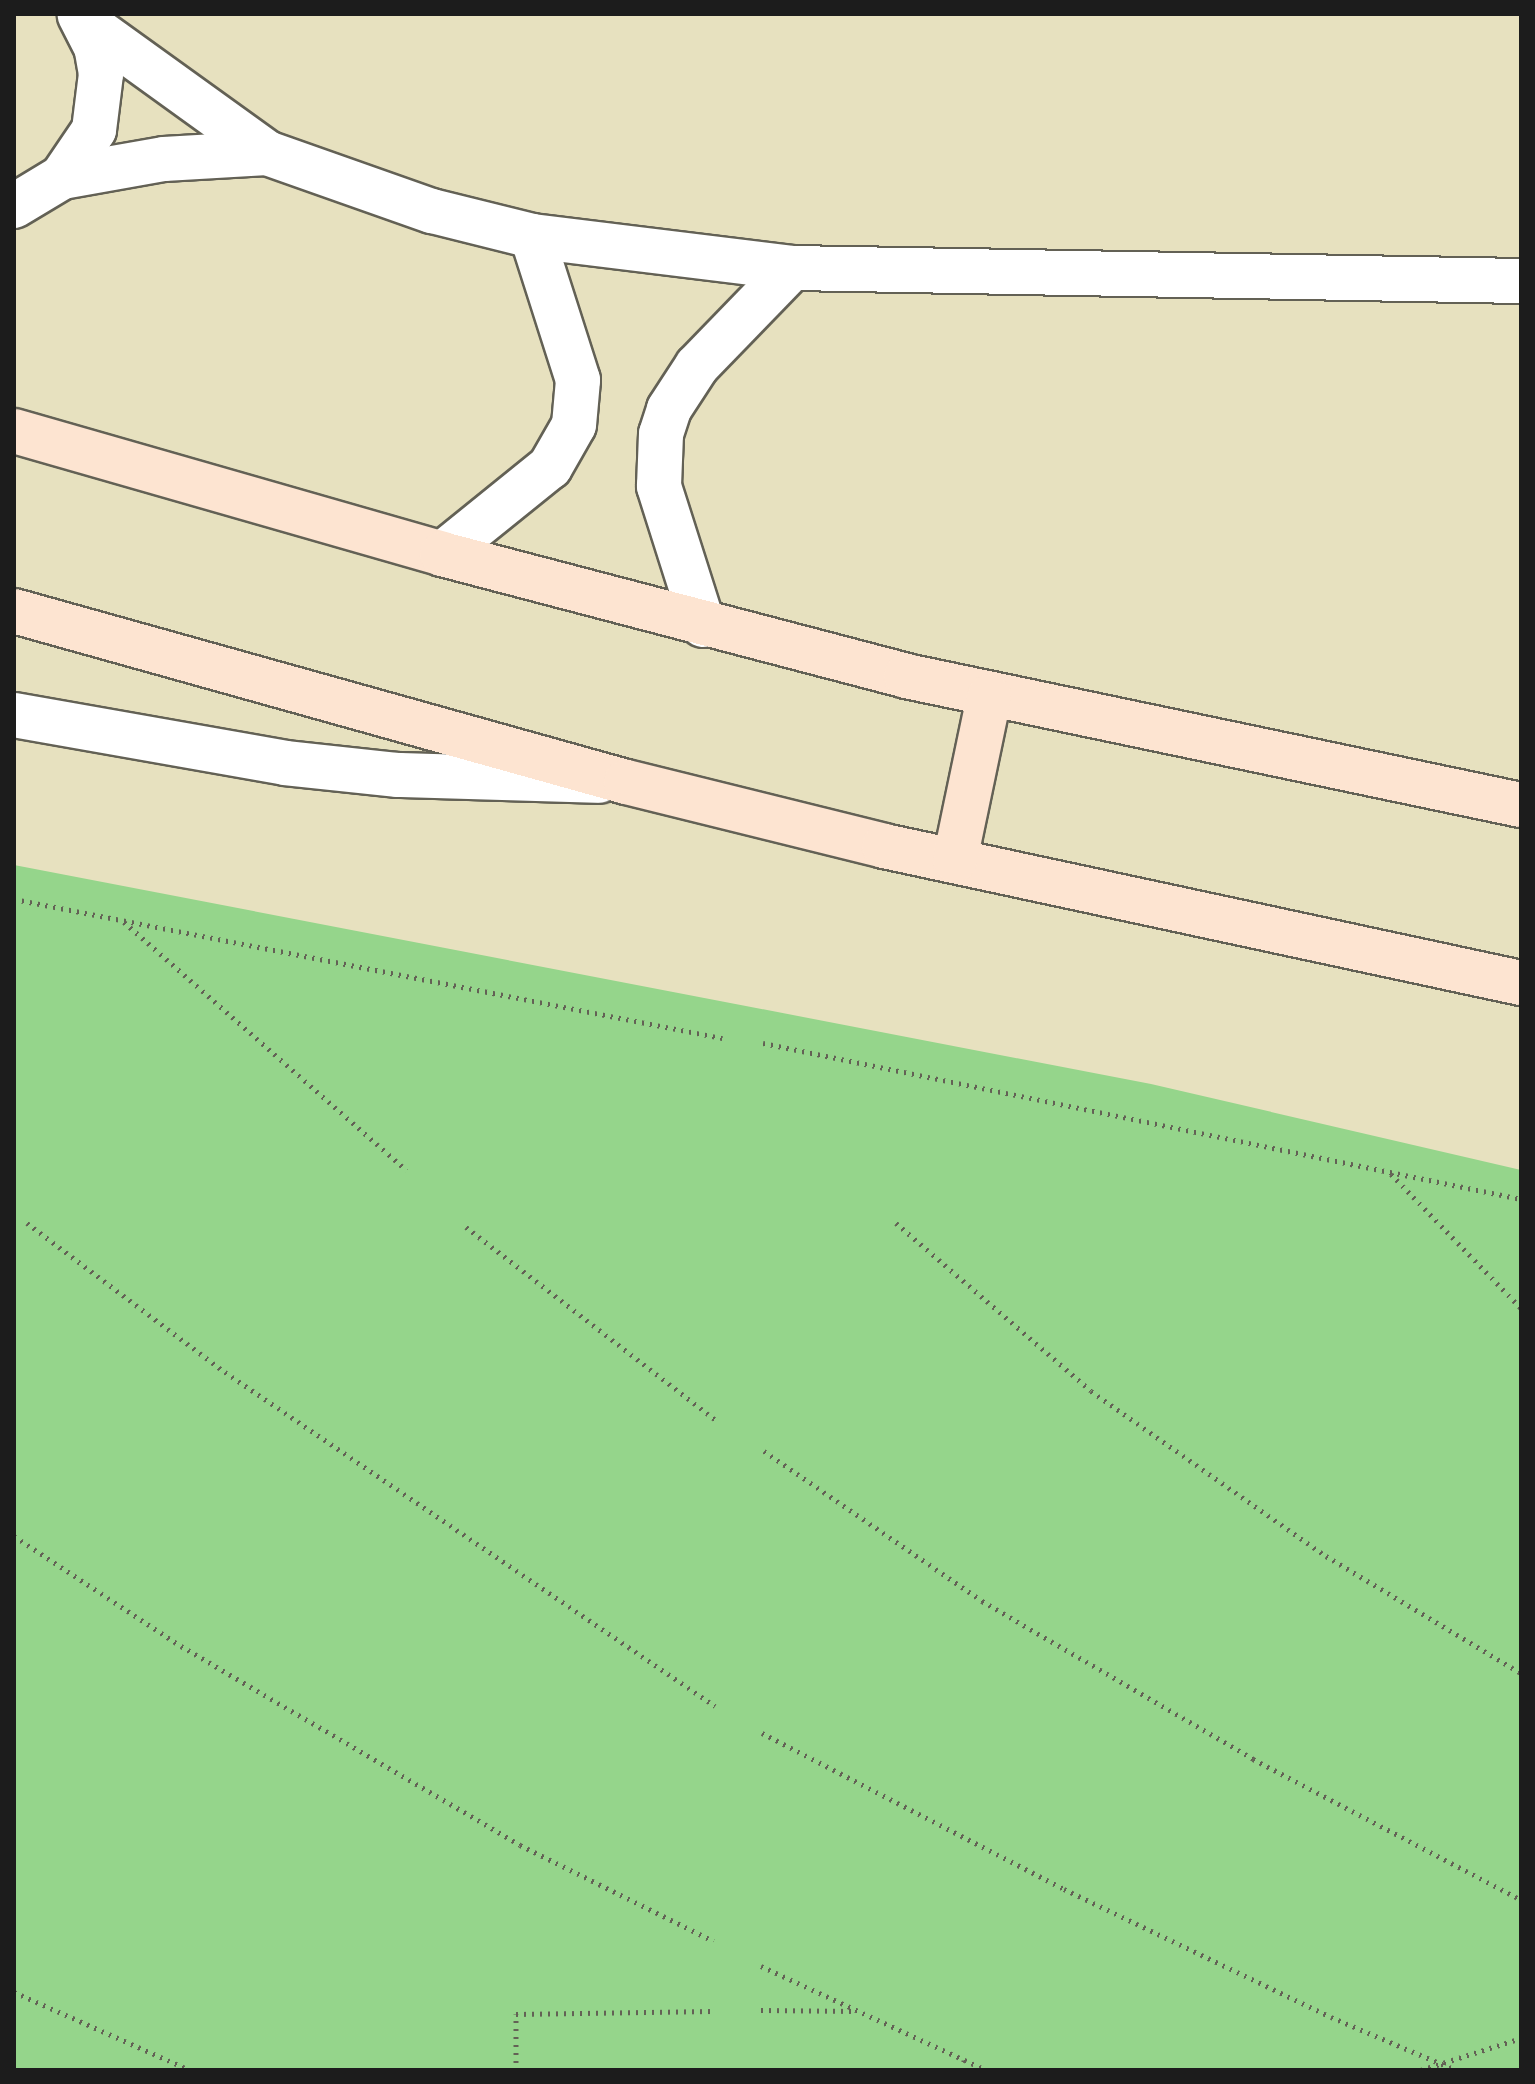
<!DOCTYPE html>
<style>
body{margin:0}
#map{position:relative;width:1535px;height:2084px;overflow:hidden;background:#e7e1bf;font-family:"Sorts Mill Goudy",serif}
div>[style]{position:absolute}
.green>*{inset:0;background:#95d58b}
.path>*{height:5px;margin-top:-2.5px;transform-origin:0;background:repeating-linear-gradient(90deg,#636155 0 2px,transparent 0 8px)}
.roads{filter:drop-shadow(2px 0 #636155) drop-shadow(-2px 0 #636155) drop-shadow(0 2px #636155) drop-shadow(0 -2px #636155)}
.tertiary>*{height:44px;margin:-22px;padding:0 22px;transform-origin:22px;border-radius:22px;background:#fff}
.secondary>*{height:44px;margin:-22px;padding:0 22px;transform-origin:22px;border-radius:22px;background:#fde4d1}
span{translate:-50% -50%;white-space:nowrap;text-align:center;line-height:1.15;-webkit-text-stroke:6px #fbf7ec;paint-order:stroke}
.frame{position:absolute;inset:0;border:16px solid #1c1c1c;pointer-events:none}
</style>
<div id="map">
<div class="green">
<i style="clip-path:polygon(14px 865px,1151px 1084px,1521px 1170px,1521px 2070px,14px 2070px)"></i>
</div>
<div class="path">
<i style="left:14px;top:899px;width:722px;rotate:11.11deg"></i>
<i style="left:124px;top:922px;width:376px;rotate:41.3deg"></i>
<i style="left:763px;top:1043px;width:774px;rotate:11.63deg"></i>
<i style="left:1391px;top:1174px;width:187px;rotate:45.9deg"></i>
<i style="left:27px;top:1223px;width:248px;rotate:37deg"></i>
<i style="left:225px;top:1372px;width:593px;rotate:34.28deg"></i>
<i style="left:896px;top:1223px;width:257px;rotate:40.7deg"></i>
<i style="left:1091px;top:1391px;width:287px;rotate:35.1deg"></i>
<i style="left:1326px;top:1556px;width:227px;rotate:31deg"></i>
<i style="left:466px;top:1227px;width:317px;rotate:37.7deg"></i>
<i style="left:764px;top:1451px;width:265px;rotate:34.5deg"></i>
<i style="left:982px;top:1601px;width:314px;rotate:30.2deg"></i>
<i style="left:1253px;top:1759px;width:303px;rotate:27.7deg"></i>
<i style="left:14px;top:1536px;width:200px;rotate:33.4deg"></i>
<i style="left:181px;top:1646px;width:393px;rotate:30.4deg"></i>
<i style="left:520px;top:1845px;width:216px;rotate:26.4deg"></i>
<i style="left:762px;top:1733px;width:340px;rotate:27.3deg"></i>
<i style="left:1064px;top:1889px;width:296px;rotate:25.6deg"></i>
<i style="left:1331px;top:2017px;width:136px;rotate:23deg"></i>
<i style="left:761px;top:1966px;width:248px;rotate:24.8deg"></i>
<i style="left:14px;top:1992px;width:193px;rotate:23.9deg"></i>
<i style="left:761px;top:2010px;width:95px;rotate:0.6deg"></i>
<i style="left:964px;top:2060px;width:10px;rotate:90deg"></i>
<i style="left:516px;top:2070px;width:56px;rotate:-90deg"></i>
<i style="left:516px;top:2014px;width:197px;rotate:-0.9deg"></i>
<i style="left:1421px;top:2070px;width:105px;rotate:-17.7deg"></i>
</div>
<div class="roads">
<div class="tertiary">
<i style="left:84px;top:21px;width:226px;rotate:35.8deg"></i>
<i style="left:267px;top:153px;width:175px;rotate:19.4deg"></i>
<i style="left:432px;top:211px;width:103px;rotate:14deg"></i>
<i style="left:532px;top:236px;width:262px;rotate:7deg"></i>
<i style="left:792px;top:268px;width:729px;rotate:1.02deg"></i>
<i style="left:62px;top:177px;width:104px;rotate:-10deg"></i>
<i style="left:164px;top:159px;width:103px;rotate:-3.3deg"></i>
<i style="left:14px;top:206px;width:56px;rotate:-31.1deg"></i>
<i style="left:62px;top:177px;width:57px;rotate:-55.8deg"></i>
<i style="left:94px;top:130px;width:56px;rotate:-82.9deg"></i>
<i style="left:101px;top:74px;width:27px;rotate:-100deg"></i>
<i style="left:96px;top:47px;width:36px;rotate:-117deg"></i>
<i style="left:442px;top:554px;width:139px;rotate:-38.9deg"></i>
<i style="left:550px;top:467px;width:48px;rotate:-60.3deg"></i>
<i style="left:574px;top:425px;width:45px;rotate:-84.9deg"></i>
<i style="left:578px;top:380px;width:151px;rotate:-107.7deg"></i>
<i style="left:703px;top:625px;width:146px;rotate:-107.6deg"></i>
<i style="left:659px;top:486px;width:52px;rotate:-87.8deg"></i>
<i style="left:661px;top:434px;width:26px;rotate:-72deg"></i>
<i style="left:669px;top:409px;width:51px;rotate:-56.9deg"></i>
<i style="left:697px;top:366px;width:136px;rotate:-45.9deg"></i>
<i style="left:14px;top:715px;width:275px;rotate:10deg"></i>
<i style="left:285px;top:763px;width:114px;rotate:6.1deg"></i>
<i style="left:398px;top:775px;width:201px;rotate:1.7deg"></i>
</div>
<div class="secondary">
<i style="left:14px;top:431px;width:445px;rotate:16deg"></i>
<i style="left:442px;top:554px;width:480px;rotate:14.7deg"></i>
<i style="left:906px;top:676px;width:628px;rotate:11.85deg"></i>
<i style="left:14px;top:611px;width:635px;rotate:15.61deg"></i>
<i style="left:626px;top:782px;width:266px;rotate:13.9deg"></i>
<i style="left:884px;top:846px;width:652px;rotate:12.14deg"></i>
<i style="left:955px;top:860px;width:167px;rotate:-78.2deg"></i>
</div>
</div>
<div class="frame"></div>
</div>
